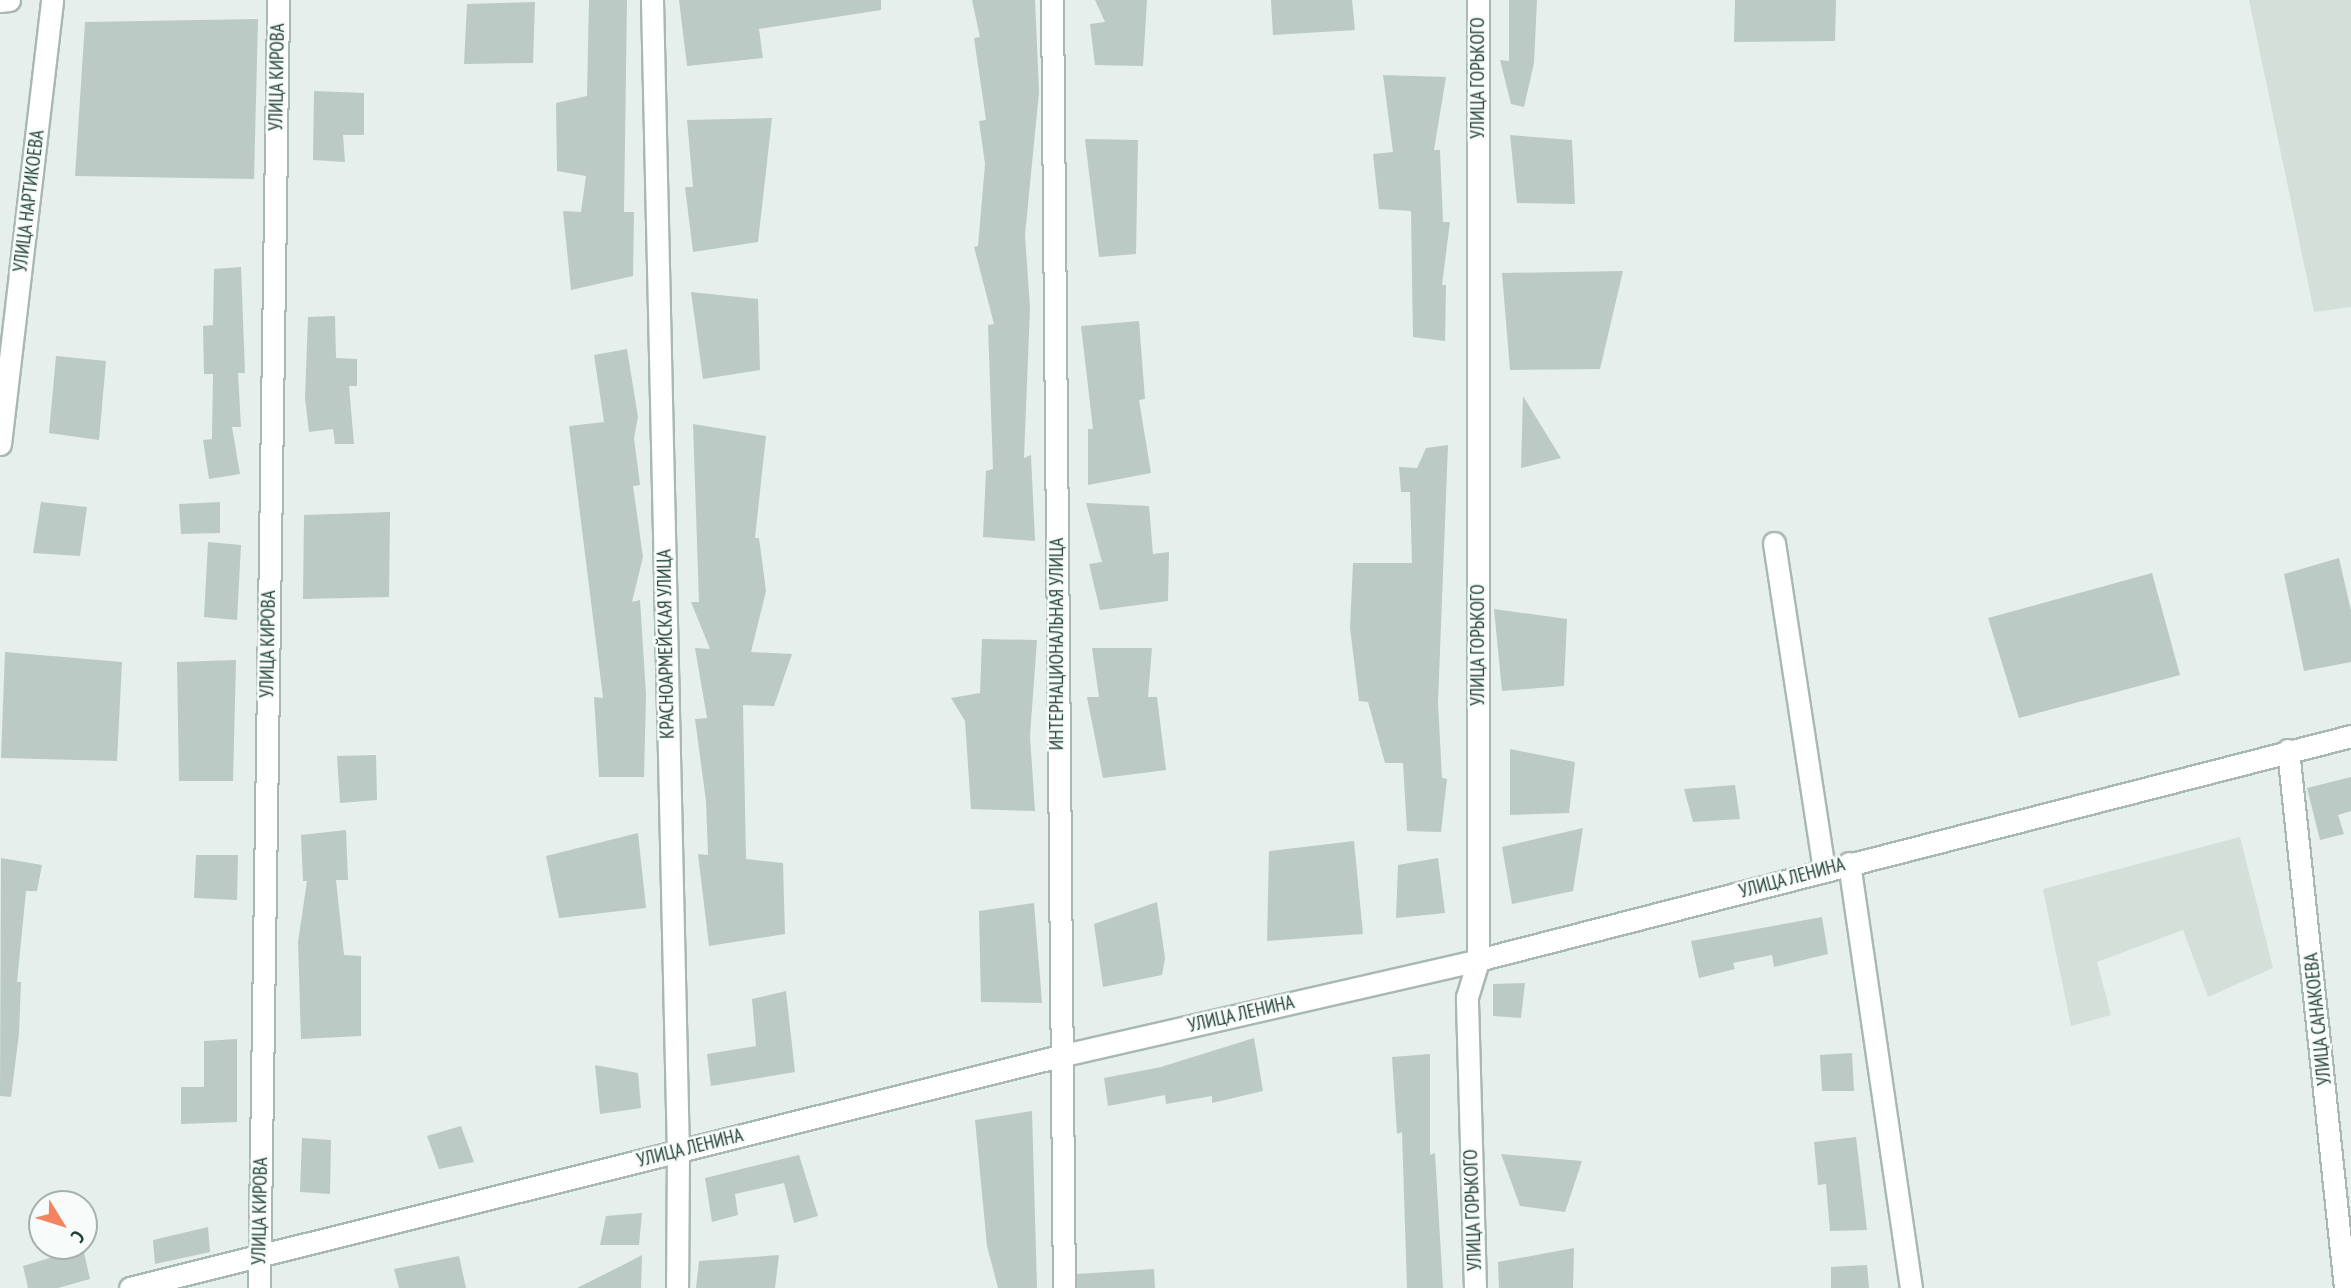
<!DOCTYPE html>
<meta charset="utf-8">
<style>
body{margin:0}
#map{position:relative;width:2351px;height:1288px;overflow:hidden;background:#e6efeb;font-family:"PT Sans Narrow",sans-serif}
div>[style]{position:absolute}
.built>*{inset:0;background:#d4dfda}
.building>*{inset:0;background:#bbcac4}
.roads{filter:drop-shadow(2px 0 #a8b8b2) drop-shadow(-2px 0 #a8b8b2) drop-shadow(0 2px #a8b8b2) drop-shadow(0 -2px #a8b8b2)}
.minor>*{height:21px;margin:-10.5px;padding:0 10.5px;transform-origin:10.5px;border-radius:10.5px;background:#fff}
.tertiary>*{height:21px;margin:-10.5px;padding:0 10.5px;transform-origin:10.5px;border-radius:10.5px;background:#fff}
span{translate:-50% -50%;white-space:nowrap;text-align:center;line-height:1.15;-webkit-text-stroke:5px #f7fbf9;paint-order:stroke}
.street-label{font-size:19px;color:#24423a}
.north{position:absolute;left:28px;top:1190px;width:70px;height:70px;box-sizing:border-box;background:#f7fbf9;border:2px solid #a3b1ad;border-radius:50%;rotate:128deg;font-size:19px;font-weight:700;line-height:28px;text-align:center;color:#24423a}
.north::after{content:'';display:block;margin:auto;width:24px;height:32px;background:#f4845f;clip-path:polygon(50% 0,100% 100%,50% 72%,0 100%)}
</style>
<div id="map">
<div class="built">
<i style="clip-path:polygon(2249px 0,2351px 0,2351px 307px,2314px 312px)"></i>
<i style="clip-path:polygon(2240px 837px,2273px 968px,2208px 997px,2183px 930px,2097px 962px,2111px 1015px,2071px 1026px,2043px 889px)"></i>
</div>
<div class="building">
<i style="clip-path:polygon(589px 0,627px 0,624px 212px,634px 212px,633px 276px,571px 290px,563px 211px,581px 212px,586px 176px,557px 171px,556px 103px,587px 96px)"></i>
<i style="clip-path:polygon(679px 0,881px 0,881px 10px,759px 29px,763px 58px,687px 66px)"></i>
<i style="clip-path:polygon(972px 0,1035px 0,1039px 92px,1025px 235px,1030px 308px,1024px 458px,1031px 455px,1035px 541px,983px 537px,986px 471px,993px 469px,988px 325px,994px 324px,974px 247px,978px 246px,985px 164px,979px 121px,986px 120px,974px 38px,980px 37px)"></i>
<i style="clip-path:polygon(1095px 0,1147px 0,1143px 66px,1095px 65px,1090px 24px,1105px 22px)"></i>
<i style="clip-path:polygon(1271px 0,1352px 0,1355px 30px,1273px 35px)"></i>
<i style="clip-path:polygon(1509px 0,1537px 0,1534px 63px,1524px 107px,1511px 104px,1500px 60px,1509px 61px)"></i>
<i style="clip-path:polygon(1735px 0,1836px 0,1835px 41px,1734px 42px)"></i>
<i style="clip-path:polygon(535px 2px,533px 63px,464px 64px,467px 4px)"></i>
<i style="clip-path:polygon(258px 19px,254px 179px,75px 176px,85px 22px)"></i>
<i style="clip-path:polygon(1383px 75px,1446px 77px,1434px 150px,1440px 150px,1443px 222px,1450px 222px,1442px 285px,1446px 285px,1445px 341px,1413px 337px,1411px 211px,1379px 209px,1373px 154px,1393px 152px)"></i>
<i style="clip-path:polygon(314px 91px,364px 93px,364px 135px,343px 135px,345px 162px,313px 160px)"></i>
<i style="clip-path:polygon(772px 118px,758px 242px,693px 252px,685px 187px,693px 187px,687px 120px)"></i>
<i style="clip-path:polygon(1510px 135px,1572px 140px,1575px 204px,1517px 203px)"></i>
<i style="clip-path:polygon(1085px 139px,1138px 140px,1136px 254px,1099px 257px)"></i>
<i style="clip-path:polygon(241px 267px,245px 373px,238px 373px,241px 427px,232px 427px,240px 474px,209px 479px,203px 440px,212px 439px,213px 374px,204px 374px,203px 326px,213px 325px,214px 269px)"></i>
<i style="clip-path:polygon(1623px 271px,1600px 369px,1510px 370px,1502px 273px)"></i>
<i style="clip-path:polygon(691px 292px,758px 299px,760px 370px,703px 379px)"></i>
<i style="clip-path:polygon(335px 316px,336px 358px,357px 359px,357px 386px,349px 386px,354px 444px,335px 444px,333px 429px,309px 432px,305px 398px,308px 317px)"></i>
<i style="clip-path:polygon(1139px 321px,1145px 399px,1139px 400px,1151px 473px,1088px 485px,1088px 429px,1093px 429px,1081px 326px)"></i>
<i style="clip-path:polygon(627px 349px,638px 417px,634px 438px,640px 485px,633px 486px,643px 557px,632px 602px,640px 600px,646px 694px,644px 777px,599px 777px,594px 697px,603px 698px,569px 426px,604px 422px,594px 355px)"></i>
<i style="clip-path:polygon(56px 356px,106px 361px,99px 440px,49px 433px)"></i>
<i style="clip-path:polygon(1523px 396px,1561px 458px,1521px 468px)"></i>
<i style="clip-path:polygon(693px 424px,766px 436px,755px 538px,759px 538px,766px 591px,751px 652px,792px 654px,774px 706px,743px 705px,746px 859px,783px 863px,785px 934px,709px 946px,698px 854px,708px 855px,706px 801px,695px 719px,707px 718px,695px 648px,710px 649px,691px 602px,699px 602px)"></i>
<i style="clip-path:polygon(1448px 445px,1438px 703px,1442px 778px,1447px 779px,1441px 832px,1407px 831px,1403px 763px,1385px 763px,1368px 702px,1359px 701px,1350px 628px,1353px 563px,1412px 563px,1410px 492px,1401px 492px,1399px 467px,1417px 468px,1426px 448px)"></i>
<i style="clip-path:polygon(41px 502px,87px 507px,80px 556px,33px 553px)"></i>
<i style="clip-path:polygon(220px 502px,220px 533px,181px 534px,179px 504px)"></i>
<i style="clip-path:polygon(1086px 503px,1149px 506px,1153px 554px,1169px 552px,1168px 601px,1100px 610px,1089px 564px,1102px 562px)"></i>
<i style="clip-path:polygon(390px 512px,389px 597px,303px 599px,304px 515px)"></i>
<i style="clip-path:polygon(208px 542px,241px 545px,237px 620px,204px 617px)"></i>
<i style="clip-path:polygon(2339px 558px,2351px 611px,2351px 662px,2304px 671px,2284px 574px)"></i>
<i style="clip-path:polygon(2152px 573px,2180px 675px,2019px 718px,1988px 618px)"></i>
<i style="clip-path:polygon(1494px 609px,1567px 619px,1564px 686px,1502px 691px)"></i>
<i style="clip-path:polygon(982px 639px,1037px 640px,1030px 736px,1035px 811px,971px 809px,965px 721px,951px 698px,980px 693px)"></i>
<i style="clip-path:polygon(1092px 648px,1152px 648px,1148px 697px,1157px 697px,1166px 770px,1103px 778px,1087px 697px,1099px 697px)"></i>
<i style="clip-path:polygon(5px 652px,122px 662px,117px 761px,1px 758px)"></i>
<i style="clip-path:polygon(236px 660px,233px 781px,179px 781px,177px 662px)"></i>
<i style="clip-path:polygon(1510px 749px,1575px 762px,1569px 813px,1510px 815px)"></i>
<i style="clip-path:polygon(376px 755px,377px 800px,340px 803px,337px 756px)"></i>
<i style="clip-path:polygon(2351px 777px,2351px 811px,2338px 815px,2344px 834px,2320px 840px,2307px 788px)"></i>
<i style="clip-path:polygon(1735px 785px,1740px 819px,1693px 822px,1684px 789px)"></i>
<i style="clip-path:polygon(1583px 828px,1573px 891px,1512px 904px,1502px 847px)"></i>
<i style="clip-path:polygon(346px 830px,348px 880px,336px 880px,344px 955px,361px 956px,361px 1036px,301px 1039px,298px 942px,307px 881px,303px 881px,301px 835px)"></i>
<i style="clip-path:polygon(638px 833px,646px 908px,559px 918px,546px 856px)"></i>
<i style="clip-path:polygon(1354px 841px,1363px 934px,1267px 941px,1269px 851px)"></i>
<i style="clip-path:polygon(196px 855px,238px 855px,237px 900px,194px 898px)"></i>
<i style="clip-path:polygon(1px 858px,42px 865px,37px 891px,26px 891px,17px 982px,21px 982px,19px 1034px,11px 1097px,0 1096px)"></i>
<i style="clip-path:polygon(1438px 858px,1445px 913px,1396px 918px,1398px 865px)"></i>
<i style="clip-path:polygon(1157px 902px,1165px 958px,1162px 975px,1103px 987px,1094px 924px)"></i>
<i style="clip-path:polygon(1034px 903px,1042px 1003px,981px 1002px,979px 911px)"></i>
<i style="clip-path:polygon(1822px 917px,1828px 954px,1774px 967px,1772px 955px,1733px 963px,1735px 969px,1699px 978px,1691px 941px)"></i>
<i style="clip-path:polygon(1525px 983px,1521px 1018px,1493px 1016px,1493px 984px)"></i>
<i style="clip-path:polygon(786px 991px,795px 1072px,711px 1086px,707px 1054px,756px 1046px,752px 999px)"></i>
<i style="clip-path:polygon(1254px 1038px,1263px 1091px,1212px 1103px,1212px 1096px,1166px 1104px,1165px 1095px,1108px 1106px,1104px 1078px,1161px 1067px)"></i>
<i style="clip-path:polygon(237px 1039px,237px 1122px,181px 1124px,181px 1087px,204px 1087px,204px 1041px)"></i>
<i style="clip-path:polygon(1852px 1053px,1854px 1091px,1822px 1091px,1820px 1055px)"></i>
<i style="clip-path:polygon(1430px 1054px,1430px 1155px,1435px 1153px,1443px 1288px,1407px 1288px,1402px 1132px,1397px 1134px,1392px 1057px)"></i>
<i style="clip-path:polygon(595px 1065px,638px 1073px,641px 1108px,600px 1114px)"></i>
<i style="clip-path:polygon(1032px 1111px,1037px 1288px,998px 1288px,987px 1246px,975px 1120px)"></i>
<i style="clip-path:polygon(461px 1126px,474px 1162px,439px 1169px,427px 1136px)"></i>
<i style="clip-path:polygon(1856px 1137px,1867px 1230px,1830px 1231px,1826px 1184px,1818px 1185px,1814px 1142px)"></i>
<i style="clip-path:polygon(302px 1138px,331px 1140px,330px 1194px,300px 1192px)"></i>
<i style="clip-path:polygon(1501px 1154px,1582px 1161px,1565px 1212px,1520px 1206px)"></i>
<i style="clip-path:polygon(799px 1155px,818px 1216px,794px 1223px,784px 1183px,735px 1194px,738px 1215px,712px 1222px,705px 1178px)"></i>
<i style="clip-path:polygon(642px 1213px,639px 1245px,600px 1245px,606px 1216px)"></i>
<i style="clip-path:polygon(208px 1227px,210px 1252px,155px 1264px,153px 1240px)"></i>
<i style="clip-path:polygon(83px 1248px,90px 1279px,58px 1288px,28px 1288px,23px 1266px)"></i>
<i style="clip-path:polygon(1574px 1248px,1573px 1288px,1499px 1288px,1498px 1262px)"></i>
<i style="clip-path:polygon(642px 1255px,641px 1288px,577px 1288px,625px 1264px)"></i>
<i style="clip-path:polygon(779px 1255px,775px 1288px,696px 1288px,699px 1261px)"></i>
<i style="clip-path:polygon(459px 1256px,466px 1288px,399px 1288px,394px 1269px)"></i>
<i style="clip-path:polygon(1867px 1265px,1869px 1288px,1831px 1288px,1831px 1267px)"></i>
<i style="clip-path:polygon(1154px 1269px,1155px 1288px,1077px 1288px,1077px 1274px)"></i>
</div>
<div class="roads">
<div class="minor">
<i style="left:652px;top:0;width:1151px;rotate:88.71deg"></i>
<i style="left:678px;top:1151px;width:137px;rotate:90.4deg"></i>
<i style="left:1052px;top:0;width:1288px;rotate:89.47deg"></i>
<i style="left:0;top:1px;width:9px;rotate:-6deg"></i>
<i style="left:0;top:444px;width:447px;rotate:-83.3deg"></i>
<i style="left:1774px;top:543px;width:331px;rotate:81.3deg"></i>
<i style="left:2288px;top:750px;width:541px;rotate:83.95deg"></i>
<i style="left:1849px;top:863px;width:429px;rotate:81.7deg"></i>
<i style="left:259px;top:1288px;width:1288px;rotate:-89.15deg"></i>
<i style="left:1475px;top:1288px;width:291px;rotate:-91.6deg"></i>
<i style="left:1467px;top:997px;width:39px;rotate:-73deg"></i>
<i style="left:1478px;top:960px;width:960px;rotate:-90deg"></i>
</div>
<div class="tertiary">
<i style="left:130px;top:1288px;width:959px;rotate:-14.01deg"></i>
<i style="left:1060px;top:1056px;width:429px;rotate:-12.9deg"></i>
<i style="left:1478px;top:960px;width:901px;rotate:-14.39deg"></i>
</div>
</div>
<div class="street-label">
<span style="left:277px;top:77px;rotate:-89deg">УЛИЦА КИРОВА</span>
<span style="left:1478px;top:78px;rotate:-90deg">УЛИЦА ГОРЬКОГО</span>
<span style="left:29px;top:201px;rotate:-83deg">УЛИЦА НАРТИКОЕВА</span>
<span style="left:268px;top:644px;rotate:-89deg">УЛИЦА КИРОВА</span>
<span style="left:666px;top:644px;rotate:-91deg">КРАСНОАРМЕЙСКАЯ УЛИЦА</span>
<span style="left:1057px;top:644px;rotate:-90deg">ИНТЕРНАЦИОНАЛЬНАЯ УЛИЦА</span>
<span style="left:1478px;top:645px;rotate:-90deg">УЛИЦА ГОРЬКОГО</span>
<span style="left:1792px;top:878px;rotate:-15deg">УЛИЦА ЛЕНИНА</span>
<span style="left:1241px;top:1014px;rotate:-13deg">УЛИЦА ЛЕНИНА</span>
<span style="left:2318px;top:1019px;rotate:-96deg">УЛИЦА САНАКОЕВА</span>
<span style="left:690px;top:1148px;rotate:-14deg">УЛИЦА ЛЕНИНА</span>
<span style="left:1473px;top:1210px;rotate:-92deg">УЛИЦА ГОРЬКОГО</span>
<span style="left:260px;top:1211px;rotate:-89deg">УЛИЦА КИРОВА</span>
</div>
<div class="north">С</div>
</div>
